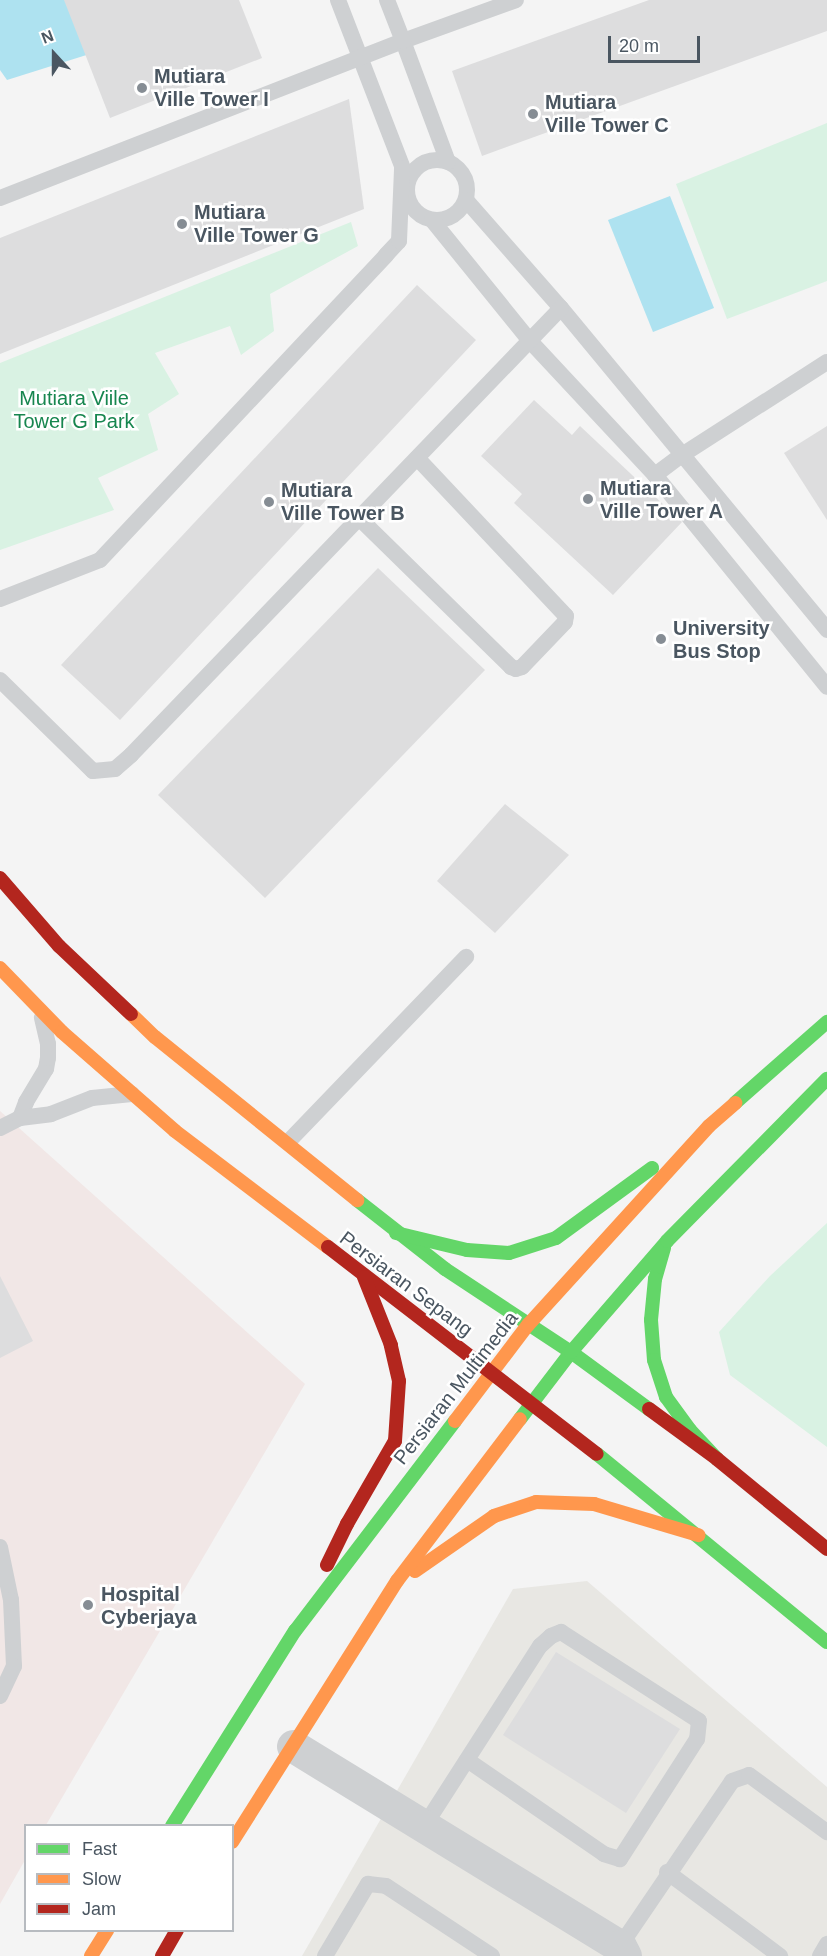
<!DOCTYPE html>
<style>
body{margin:0}
#map{position:relative;width:827px;height:1956px;overflow:hidden;background:#f4f4f4;font-family:Helvetica,sans-serif}
div>[style]{position:absolute}
.commercial>*{inset:0;background:#e8e7e3}
.medical>*{inset:0;background:#f1e7e6}
.green>*{inset:0;background:#d9f2e3}
.water>*{inset:0;background:#aee2f0}
.building>*{inset:0;background:#ddddde}
.lane>*{height:16px;margin:-8px;padding:0 8px;transform-origin:8px;border-radius:8px;background:#ced0d2}
.lane>.ring{margin:-8px;padding:0;box-sizing:content-box;background:none;border:16px solid #ced0d2;border-radius:50%}
.street>*{height:33px;margin:-16.5px;padding:0 16.5px;transform-origin:16.5px;border-radius:16.5px;background:#ced0d2}
.fast>*{height:14px;margin:-7px;padding:0 7px;transform-origin:7px;border-radius:7px;background:#63d668}
.slow>*{height:14px;margin:-7px;padding:0 7px;transform-origin:7px;border-radius:7px;background:#ff974d}
.jam>*{height:14px;margin:-7px;padding:0 7px;transform-origin:7px;border-radius:7px;background:#b3261e}
.dots>*{width:16px;height:16px;translate:-50% -50%;box-sizing:border-box;border:3px solid #fff;border-radius:50%}
span{translate:-50% -50%;white-space:nowrap;text-align:center;line-height:1.15;-webkit-text-stroke:5px #fff;paint-order:stroke}
.poi-label{font-size:20px;color:#4a5661;font-weight:700}
.left{translate:0 -50%;text-align:left}
.park-label{font-size:20px;color:#17864f}
.street-label{font-size:20px;color:#4a5661}
.legend{position:absolute;left:24px;top:1824px;width:210px;height:108px;box-sizing:border-box;background:#fff;border:2px solid #b7bbc0;margin:0;padding:8px 10px;list-style:none;font-size:18px;color:#4a5661}
.legend li{display:flex;align-items:center;gap:12px;height:30px}
.legend b{width:30px;border:2px solid #b7bbc0}
.north{position:absolute;left:24px;top:24px;width:60px;height:60px;-webkit-text-stroke:4px #fff;paint-order:stroke;rotate:339deg;font-size:16px;font-weight:700;line-height:24px;text-align:center;color:#4a5661}
.north::after{content:'';display:block;margin:auto;width:21px;height:27px;background:#4a5661;clip-path:polygon(50% 0,100% 100%,50% 72%,0 100%)}
.scale{position:absolute;left:608px;top:36px;width:92px;height:27px;box-sizing:border-box;border:3px solid #4a5661;border-top:0;padding-left:8px;font-size:18px;line-height:21px;white-space:nowrap;color:#4a5661;-webkit-text-stroke:4px #fff;paint-order:stroke}
</style>
<div id="map">
<div class="commercial">
<i style="clip-path:polygon(587px 1581px,827px 1787px,827px 1956px,302px 1956px,513px 1589px)"></i>
</div>
<div class="medical">
<i style="clip-path:polygon(0 1111px,305px 1384px,46px 1825px,26px 1826px,25px 1860px,0 1904px)"></i>
</div>
<div class="green">
<i style="clip-path:polygon(827px 123px,827px 281px,727px 319px,676px 184px)"></i>
<i style="clip-path:polygon(351px 222px,358px 246px,270px 294px,274px 331px,241px 355px,230px 326px,155px 353px,179px 394px,148px 414px,158px 450px,98px 478px,114px 510px,0 550px,0 363px)"></i>
<i style="clip-path:polygon(827px 1223px,827px 1447px,730px 1375px,719px 1332px,770px 1276px)"></i>
</div>
<div class="water">
<i style="clip-path:polygon(0 0,81px 0,96px 52px,7px 80px,0 70px)"></i>
<i style="clip-path:polygon(670px 196px,714px 308px,653px 332px,608px 220px)"></i>
</div>
<div class="building">
<i style="clip-path:polygon(64px 0,239px 0,262px 58px,110px 118px)"></i>
<i style="clip-path:polygon(649px 0,827px 0,827px 31px,482px 156px,452px 71px)"></i>
<i style="clip-path:polygon(349px 99px,364px 209px,0 354px,0 238px)"></i>
<i style="clip-path:polygon(417px 285px,476px 340px,120px 720px,61px 665px)"></i>
<i style="clip-path:polygon(534px 400px,572px 435px,580px 426px,682px 522px,613px 595px,514px 503px,522px 494px,481px 456px)"></i>
<i style="clip-path:polygon(827px 426px,827px 520px,784px 453px)"></i>
<i style="clip-path:polygon(378px 568px,485px 670px,265px 898px,158px 795px)"></i>
<i style="clip-path:polygon(505px 804px,569px 855px,495px 933px,437px 881px)"></i>
<i style="clip-path:polygon(0 1276px,33px 1341px,0 1358px)"></i>
<i style="clip-path:polygon(556px 1652px,680px 1729px,626px 1813px,503px 1735px)"></i>
</div>
<div class="lane">
<i style="left:338px;top:0;width:192px;rotate:68.9deg"></i>
<i class="ring" style="left:407px;top:160px;width:44px;height:44px"></i>
<i style="left:448px;top:162px;width:129px;rotate:-110.4deg"></i>
<i style="left:403px;top:41px;width:120px;rotate:-19.9deg"></i>
<i style="left:0;top:198px;width:433px;rotate:-21.3deg"></i>
<i style="left:403px;top:41px;width:44px;rotate:-111.3deg"></i>
<i style="left:466px;top:200px;width:144px;rotate:48.7deg"></i>
<i style="left:561px;top:308px;width:418px;rotate:50.4deg"></i>
<i style="left:432px;top:220px;width:156px;rotate:51deg"></i>
<i style="left:530px;top:341px;width:183px;rotate:47deg"></i>
<i style="left:655px;top:475px;width:273px;rotate:50.9deg"></i>
<i style="left:655px;top:475px;width:34px;rotate:-37deg"></i>
<i style="left:682px;top:455px;width:172px;rotate:-32.7deg"></i>
<i style="left:359px;top:518px;width:213px;rotate:44.4deg"></i>
<i style="left:511px;top:667px;width:5px;rotate:22deg"></i>
<i style="left:516px;top:669px;width:6px;rotate:-18deg"></i>
<i style="left:522px;top:667px;width:62px;rotate:-46.3deg"></i>
<i style="left:565px;top:622px;width:6px;rotate:-81deg"></i>
<i style="left:566px;top:616px;width:217px;rotate:-133.3deg"></i>
<i style="left:0;top:599px;width:107px;rotate:-21.3deg"></i>
<i style="left:100px;top:560px;width:418px;rotate:-46.8deg"></i>
<i style="left:386px;top:255px;width:19px;rotate:-47deg"></i>
<i style="left:399px;top:241px;width:73px;rotate:-87.6deg"></i>
<i style="left:0;top:680px;width:130px;rotate:44.4deg"></i>
<i style="left:93px;top:771px;width:22px;rotate:-5deg"></i>
<i style="left:115px;top:769px;width:21px;rotate:-41deg"></i>
<i style="left:131px;top:755px;width:620px;rotate:-46.11deg"></i>
<i style="left:20px;top:1118px;width:17px;rotate:-69deg"></i>
<i style="left:26px;top:1102px;width:39px;rotate:-59deg"></i>
<i style="left:46px;top:1069px;width:11px;rotate:-80deg"></i>
<i style="left:48px;top:1058px;width:14px;rotate:-90deg"></i>
<i style="left:48px;top:1044px;width:27px;rotate:-103deg"></i>
<i style="left:0;top:1128px;width:22px;rotate:-27deg"></i>
<i style="left:20px;top:1118px;width:31px;rotate:-7deg"></i>
<i style="left:51px;top:1114px;width:44px;rotate:-21.3deg"></i>
<i style="left:92px;top:1098px;width:40px;rotate:-5.7deg"></i>
<i style="left:288px;top:1142px;width:257px;rotate:-46.1deg"></i>
<i style="left:0;top:1547px;width:54px;rotate:78.3deg"></i>
<i style="left:11px;top:1600px;width:66px;rotate:87.4deg"></i>
<i style="left:14px;top:1666px;width:33px;rotate:115deg"></i>
<i style="left:425px;top:1825px;width:213px;rotate:-57.3deg"></i>
<i style="left:540px;top:1646px;width:15px;rotate:-42deg"></i>
<i style="left:551px;top:1636px;width:11px;rotate:-22deg"></i>
<i style="left:561px;top:1632px;width:164px;rotate:32.8deg"></i>
<i style="left:699px;top:1721px;width:18px;rotate:96deg"></i>
<i style="left:697px;top:1739px;width:143px;rotate:122.7deg"></i>
<i style="left:620px;top:1859px;width:17px;rotate:-163deg"></i>
<i style="left:604px;top:1854px;width:166px;rotate:-145.5deg"></i>
<i style="left:667px;top:1872px;width:141px;rotate:36.6deg"></i>
<i style="left:620px;top:1946px;width:199px;rotate:-55.8deg"></i>
<i style="left:732px;top:1781px;width:18px;rotate:-19deg"></i>
<i style="left:749px;top:1775px;width:97px;rotate:36.2deg"></i>
<i style="left:325px;top:1956px;width:84px;rotate:-59.2deg"></i>
<i style="left:368px;top:1884px;width:18px;rotate:6deg"></i>
<i style="left:386px;top:1886px;width:127px;rotate:33.4deg"></i>
<i style="left:820px;top:1956px;width:14px;rotate:-60deg"></i>
</div>
<div class="street">
<i style="left:293px;top:1746px;width:383px;rotate:31.5deg"></i>
<i style="left:620px;top:1946px;width:11px;rotate:63deg"></i>
</div>
<div class="fast">
<i style="left:735px;top:1103px;width:123px;rotate:-41.4deg"></i>
<i style="left:357px;top:1200px;width:112px;rotate:38.1deg"></i>
<i style="left:445px;top:1269px;width:151px;rotate:33.4deg"></i>
<i style="left:571px;top:1352px;width:97px;rotate:36.2deg"></i>
<i style="left:396px;top:1233px;width:73px;rotate:13.5deg"></i>
<i style="left:467px;top:1250px;width:42px;rotate:4.1deg"></i>
<i style="left:509px;top:1253px;width:49px;rotate:-17.7deg"></i>
<i style="left:556px;top:1238px;width:119px;rotate:-36.1deg"></i>
<i style="left:664px;top:1248px;width:32px;rotate:106deg"></i>
<i style="left:655px;top:1279px;width:41px;rotate:95.6deg"></i>
<i style="left:651px;top:1320px;width:40px;rotate:85.7deg"></i>
<i style="left:654px;top:1360px;width:39px;rotate:72deg"></i>
<i style="left:666px;top:1397px;width:41px;rotate:54deg"></i>
<i style="left:690px;top:1430px;width:40px;rotate:47deg"></i>
<i style="left:520px;top:1419px;width:84px;rotate:-52.7deg"></i>
<i style="left:571px;top:1352px;width:147px;rotate:-49.1deg"></i>
<i style="left:667px;top:1241px;width:228px;rotate:-45.4deg"></i>
<i style="left:597px;top:1454px;width:297px;rotate:39.3deg"></i>
<i style="left:172px;top:1826px;width:231px;rotate:-57.8deg"></i>
<i style="left:295px;top:1631px;width:264px;rotate:-52.7deg"></i>
</div>
<div class="slow">
<i style="left:0;top:968px;width:89px;rotate:45.9deg"></i>
<i style="left:62px;top:1032px;width:150px;rotate:41.2deg"></i>
<i style="left:175px;top:1131px;width:192px;rotate:37.2deg"></i>
<i style="left:131px;top:1014px;width:33px;rotate:44deg"></i>
<i style="left:155px;top:1037px;width:260px;rotate:38.9deg"></i>
<i style="left:455px;top:1421px;width:121px;rotate:-52.8deg"></i>
<i style="left:528px;top:1325px;width:269px;rotate:-47.7deg"></i>
<i style="left:709px;top:1126px;width:35px;rotate:-41deg"></i>
<i style="left:415px;top:1571px;width:96px;rotate:-34.8deg"></i>
<i style="left:494px;top:1516px;width:44px;rotate:-18.4deg"></i>
<i style="left:536px;top:1502px;width:58px;rotate:2deg"></i>
<i style="left:594px;top:1504px;width:109px;rotate:16.6deg"></i>
<i style="left:232px;top:1842px;width:309px;rotate:-57.7deg"></i>
<i style="left:397px;top:1581px;width:203px;rotate:-52.8deg"></i>
<i style="left:91px;top:1956px;width:31px;rotate:-58deg"></i>
</div>
<div class="jam">
<i style="left:0;top:878px;width:90px;rotate:49.1deg"></i>
<i style="left:59px;top:946px;width:99px;rotate:43.4deg"></i>
<i style="left:328px;top:1247px;width:339px;rotate:37.6deg"></i>
<i style="left:649px;top:1409px;width:84px;rotate:36.3deg"></i>
<i style="left:717px;top:1459px;width:142px;rotate:39.3deg"></i>
<i style="left:327px;top:1565px;width:46px;rotate:-64deg"></i>
<i style="left:347px;top:1524px;width:96px;rotate:-60deg"></i>
<i style="left:395px;top:1441px;width:60px;rotate:-86.2deg"></i>
<i style="left:399px;top:1381px;width:37px;rotate:-103deg"></i>
<i style="left:391px;top:1345px;width:73px;rotate:-111.7deg"></i>
<i style="left:162px;top:1956px;width:30px;rotate:-60deg"></i>
</div>
<div class="dots">
<i style="left:142px;top:88px;background:#868d94"></i>
<i style="left:533px;top:114px;background:#868d94"></i>
<i style="left:182px;top:224px;background:#868d94"></i>
<i style="left:588px;top:499px;background:#868d94"></i>
<i style="left:269px;top:502px;background:#868d94"></i>
<i style="left:661px;top:639px;background:#868d94"></i>
<i style="left:88px;top:1605px;background:#868d94"></i>
</div>
<div class="poi-label">
<span class="left" style="left:154px;top:88px">Mutiara<br>Ville Tower I</span>
<span class="left" style="left:545px;top:114px">Mutiara<br>Ville Tower C</span>
<span class="left" style="left:194px;top:224px">Mutiara<br>Ville Tower G</span>
<span class="left" style="left:600px;top:500px">Mutiara<br>Ville Tower A</span>
<span class="left" style="left:281px;top:502px">Mutiara<br>Ville Tower B</span>
<span class="left" style="left:673px;top:640px">University<br>Bus Stop</span>
<span class="left" style="left:101px;top:1606px">Hospital<br>Cyberjaya</span>
</div>
<div class="park-label">
<span style="left:74px;top:410px">Mutiara Viile<br>Tower G Park</span>
</div>
<div class="street-label">
<span style="left:406px;top:1284px;rotate:37deg">Persiaran Sepang</span>
<span style="left:456px;top:1388px;rotate:-52deg">Persiaran Multimedia</span>
</div>
<ul class="legend">
<li><b style="height:8px;background:#63d668"></b>Fast</li>
<li><b style="height:8px;background:#ff974d"></b>Slow</li>
<li><b style="height:8px;background:#b3261e"></b>Jam</li>
</ul>
<div class="north">N</div>
<div class="scale">20 m</div>
</div>
